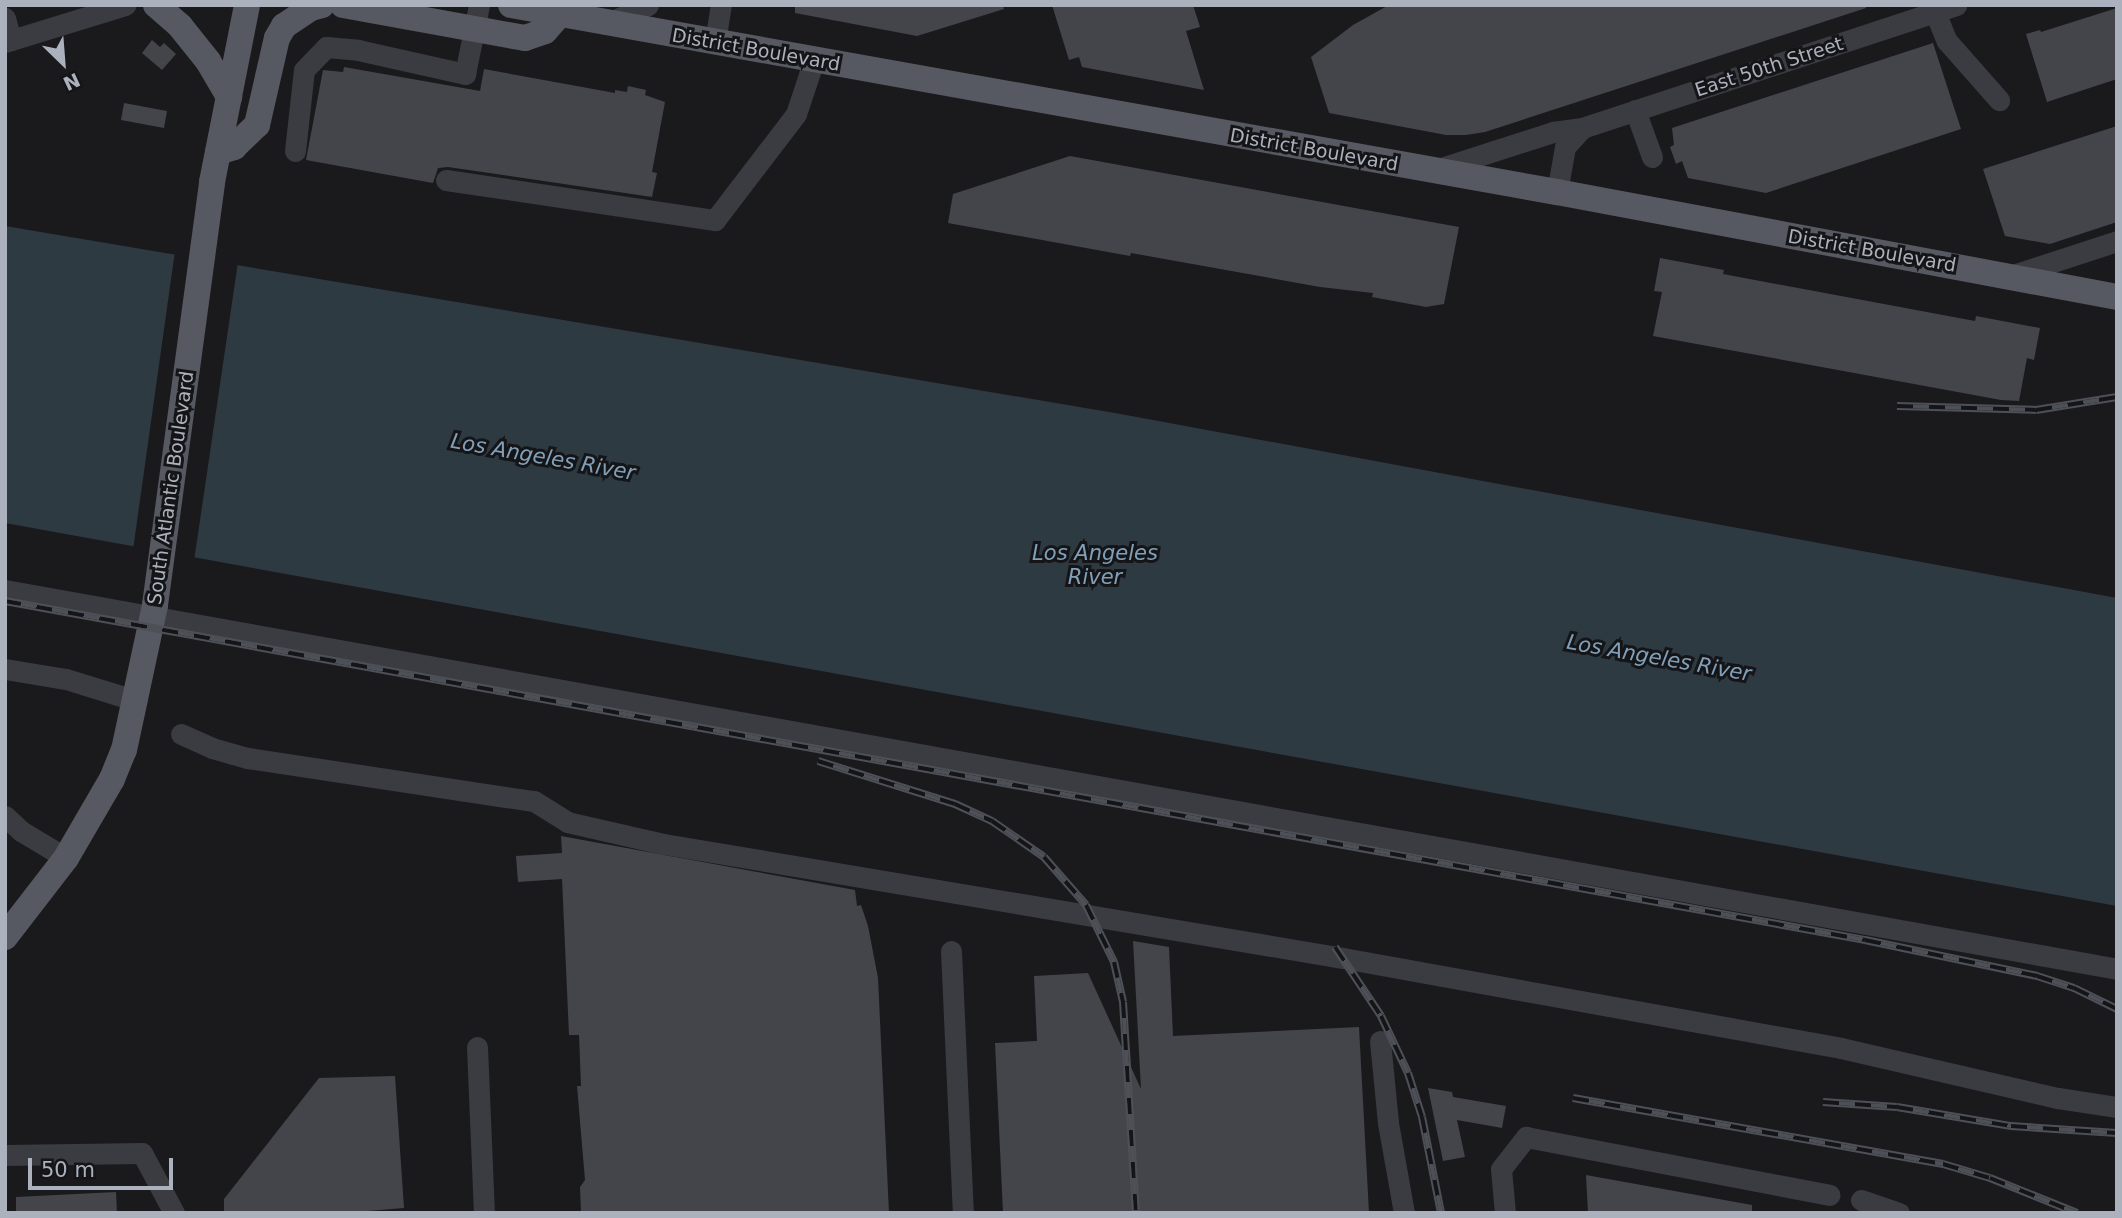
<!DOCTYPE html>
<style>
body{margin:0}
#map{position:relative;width:2122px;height:1218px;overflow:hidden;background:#1a1a1d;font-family:"DejaVu Sans",sans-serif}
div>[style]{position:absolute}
.water>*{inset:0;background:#2e3a42}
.pier>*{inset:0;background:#1a1a1d}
.building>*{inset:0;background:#44454a}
.minor>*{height:21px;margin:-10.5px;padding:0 10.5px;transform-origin:10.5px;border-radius:10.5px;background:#3a3c42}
.major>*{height:26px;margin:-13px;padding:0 13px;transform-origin:13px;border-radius:13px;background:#565961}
.rail>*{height:8px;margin-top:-4px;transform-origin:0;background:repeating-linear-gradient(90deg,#151518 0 16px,#4d5057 0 32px);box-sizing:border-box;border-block:2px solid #4d5057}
span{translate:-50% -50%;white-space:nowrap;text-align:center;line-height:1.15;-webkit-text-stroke:6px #151518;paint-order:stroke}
.street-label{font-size:19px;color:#abb1bd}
.water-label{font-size:21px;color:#80a0ba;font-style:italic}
.frame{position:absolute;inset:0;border:7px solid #abb1bd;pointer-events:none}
.north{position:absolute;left:28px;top:28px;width:70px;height:70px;-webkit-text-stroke:5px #151518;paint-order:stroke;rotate:155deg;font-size:19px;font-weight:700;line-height:28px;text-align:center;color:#abb1bd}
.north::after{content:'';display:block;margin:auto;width:24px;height:32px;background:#abb1bd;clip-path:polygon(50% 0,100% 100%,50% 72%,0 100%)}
.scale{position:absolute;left:28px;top:1158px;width:145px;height:32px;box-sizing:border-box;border:4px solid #abb1bd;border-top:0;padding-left:9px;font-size:21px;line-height:24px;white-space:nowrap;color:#abb1bd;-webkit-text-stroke:5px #151518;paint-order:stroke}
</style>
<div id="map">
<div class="water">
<i style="clip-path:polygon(5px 226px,1115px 413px,2117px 598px,2117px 906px,5px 523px)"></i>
</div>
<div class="pier">
<i style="clip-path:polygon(175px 251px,238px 262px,194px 561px,133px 550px)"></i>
</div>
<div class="building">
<i style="clip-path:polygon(795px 5px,1003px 5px,1004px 9px,917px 36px,795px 13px)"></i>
<i style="clip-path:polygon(1052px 5px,1193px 5px,1200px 27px,1186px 31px,1204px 90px,1082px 67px,1079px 57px,1069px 60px)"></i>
<i style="clip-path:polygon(1389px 5px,1866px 5px,1866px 8px,1485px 132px,1466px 135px,1446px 135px,1329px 113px,1311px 57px,1353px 25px)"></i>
<i style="clip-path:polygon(2117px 8px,2117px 79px,2047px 102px,2026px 34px,2040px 30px,2041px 32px)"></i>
<i style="clip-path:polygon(152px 40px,160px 47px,164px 43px,176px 54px,162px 70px,142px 53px)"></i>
<i style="clip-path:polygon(1933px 43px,1961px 129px,1766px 193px,1688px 178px,1682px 161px,1676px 164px,1670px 147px,1674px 145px,1672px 128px)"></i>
<i style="clip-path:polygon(344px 67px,480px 91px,484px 69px,615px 93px,615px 90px,627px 92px,628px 86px,646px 90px,645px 95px,665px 102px,652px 172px,657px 173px,652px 197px,448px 167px,438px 168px,433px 183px,306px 160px,323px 70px,343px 72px)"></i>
<i style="clip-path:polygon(124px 103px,167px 111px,164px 128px,121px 120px)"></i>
<i style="clip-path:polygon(2117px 126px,2117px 222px,2050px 244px,2005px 236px,1983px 169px)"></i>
<i style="clip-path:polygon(1070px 156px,1459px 227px,1444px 304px,1426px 307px,1372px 297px,1373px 293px,1320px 287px,1131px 253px,1130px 256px,948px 223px,953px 194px)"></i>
<i style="clip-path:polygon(1660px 258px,1724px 270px,1723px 274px,1975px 321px,1976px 316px,2040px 328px,2034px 360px,2027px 358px,2019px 401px,2001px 400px,1653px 336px,1662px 292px,1654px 291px)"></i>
<i style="clip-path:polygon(561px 836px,855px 890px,857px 906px,861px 905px,868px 926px,878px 978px,889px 1213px,581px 1213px,580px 1187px,585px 1180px,577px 1086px,581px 1086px,579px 1035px,569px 1035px,562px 879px,518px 882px,516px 856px,562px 853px)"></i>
<i style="clip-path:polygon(1133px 941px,1169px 947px,1173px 1036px,1359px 1027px,1369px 1213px,1003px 1213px,995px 1043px,1037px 1041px,1034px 976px,1088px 973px,1141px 1089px)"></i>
<i style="clip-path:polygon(395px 1076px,404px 1208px,343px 1213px,224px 1213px,224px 1199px,319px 1078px)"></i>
<i style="clip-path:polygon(1428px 1088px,1452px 1092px,1453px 1097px,1506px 1106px,1502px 1128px,1457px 1120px,1465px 1157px,1443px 1161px)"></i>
<i style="clip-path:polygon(1586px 1175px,1752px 1205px,1752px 1213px,1588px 1213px)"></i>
<i style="clip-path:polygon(116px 1192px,117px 1213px,16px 1213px,16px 1197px)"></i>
</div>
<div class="minor">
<i style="left:1935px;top:12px;width:31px;rotate:68deg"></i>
<i style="left:1947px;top:41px;width:79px;rotate:48.6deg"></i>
<i style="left:5px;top:18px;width:23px;rotate:75deg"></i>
<i style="left:606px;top:24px;width:46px;rotate:-24.3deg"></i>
<i style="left:5px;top:42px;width:126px;rotate:-17.1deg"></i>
<i style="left:715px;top:42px;width:37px;rotate:-81deg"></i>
<i style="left:1635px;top:110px;width:50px;rotate:70.1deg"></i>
<i style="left:295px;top:151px;width:81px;rotate:-83.7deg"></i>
<i style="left:304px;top:70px;width:32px;rotate:-46deg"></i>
<i style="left:326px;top:47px;width:32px;rotate:5deg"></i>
<i style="left:358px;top:50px;width:110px;rotate:12.6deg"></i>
<i style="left:465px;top:74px;width:70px;rotate:-78.5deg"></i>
<i style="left:1435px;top:170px;width:124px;rotate:-17.9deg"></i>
<i style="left:1553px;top:132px;width:29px;rotate:-8deg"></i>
<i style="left:1582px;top:128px;width:394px;rotate:-18.2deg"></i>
<i style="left:446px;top:180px;width:272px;rotate:8.5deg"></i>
<i style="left:715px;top:220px;width:133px;rotate:-52.6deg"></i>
<i style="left:796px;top:114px;width:57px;rotate:-71.6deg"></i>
<i style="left:1557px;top:192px;width:46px;rotate:-79.9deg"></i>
<i style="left:1565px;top:147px;width:25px;rotate:-48deg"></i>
<i style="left:2010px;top:276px;width:113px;rotate:-18.1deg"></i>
<i style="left:5px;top:590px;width:2146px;rotate:10.17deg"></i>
<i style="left:5px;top:669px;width:62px;rotate:9.3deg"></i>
<i style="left:66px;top:679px;width:74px;rotate:17.2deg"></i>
<i style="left:181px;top:734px;width:34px;rotate:24deg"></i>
<i style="left:212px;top:748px;width:37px;rotate:16deg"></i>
<i style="left:248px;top:758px;width:289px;rotate:8.6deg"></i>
<i style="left:534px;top:801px;width:39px;rotate:32deg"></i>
<i style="left:567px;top:822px;width:99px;rotate:12.8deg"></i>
<i style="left:664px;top:844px;width:689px;rotate:9.53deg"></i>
<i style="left:1343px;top:958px;width:506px;rotate:10.24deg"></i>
<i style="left:1841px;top:1048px;width:223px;rotate:13deg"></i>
<i style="left:2058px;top:1098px;width:60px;rotate:8.7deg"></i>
<i style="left:5px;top:816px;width:22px;rotate:43deg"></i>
<i style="left:21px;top:831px;width:52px;rotate:31deg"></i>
<i style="left:951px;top:951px;width:262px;rotate:87.4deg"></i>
<i style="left:1380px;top:1041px;width:82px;rotate:84.4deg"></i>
<i style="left:1388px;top:1123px;width:91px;rotate:79.9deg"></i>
<i style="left:477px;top:1047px;width:166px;rotate:87.6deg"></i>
<i style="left:5px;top:1155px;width:137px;rotate:-0.8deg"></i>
<i style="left:142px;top:1153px;width:68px;rotate:61.9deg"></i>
<i style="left:1861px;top:1200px;width:40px;rotate:18.9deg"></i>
<i style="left:1505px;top:1213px;width:44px;rotate:-95.2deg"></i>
<i style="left:1501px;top:1169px;width:41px;rotate:-52deg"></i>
<i style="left:1526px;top:1137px;width:309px;rotate:10.8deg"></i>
</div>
<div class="major">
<i style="left:156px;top:5px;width:32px;rotate:41deg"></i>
<i style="left:180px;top:26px;width:45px;rotate:51.3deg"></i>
<i style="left:208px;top:61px;width:42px;rotate:59.7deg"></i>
<i style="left:343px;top:5px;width:185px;rotate:10.3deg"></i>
<i style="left:525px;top:38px;width:21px;rotate:-19deg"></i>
<i style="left:545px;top:31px;width:23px;rotate:-49deg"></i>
<i style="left:511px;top:5px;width:1063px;rotate:10.14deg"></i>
<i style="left:1557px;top:192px;width:570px;rotate:10.62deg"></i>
<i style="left:218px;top:152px;width:17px;rotate:-17deg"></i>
<i style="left:234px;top:147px;width:32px;rotate:-44deg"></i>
<i style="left:257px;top:125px;width:89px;rotate:-77.1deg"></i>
<i style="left:277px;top:38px;width:14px;rotate:-60deg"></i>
<i style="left:284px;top:26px;width:32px;rotate:-34deg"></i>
<i style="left:311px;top:8px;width:11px;rotate:-15deg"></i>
<i style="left:5px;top:937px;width:100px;rotate:-52.3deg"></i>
<i style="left:66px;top:858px;width:91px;rotate:-59.8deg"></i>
<i style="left:112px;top:779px;width:31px;rotate:-68deg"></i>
<i style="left:124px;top:750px;width:148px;rotate:-77.9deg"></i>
<i style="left:155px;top:605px;width:427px;rotate:-82.3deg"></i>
<i style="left:212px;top:182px;width:180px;rotate:-78.8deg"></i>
</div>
<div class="rail">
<i style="left:1897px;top:406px;width:139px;rotate:1.6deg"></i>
<i style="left:2036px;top:410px;width:82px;rotate:-9.1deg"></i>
<i style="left:5px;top:601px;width:1891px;rotate:10.33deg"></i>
<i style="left:1865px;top:940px;width:176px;rotate:11.8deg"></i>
<i style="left:2037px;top:976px;width:39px;rotate:18deg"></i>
<i style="left:2074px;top:988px;width:48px;rotate:26deg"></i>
<i style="left:818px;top:761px;width:144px;rotate:17.4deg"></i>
<i style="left:955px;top:804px;width:41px;rotate:24.7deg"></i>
<i style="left:992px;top:821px;width:63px;rotate:34.7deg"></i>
<i style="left:1044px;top:857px;width:64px;rotate:48.8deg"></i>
<i style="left:1086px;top:905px;width:64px;rotate:63.8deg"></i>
<i style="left:1114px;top:962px;width:41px;rotate:77.3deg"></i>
<i style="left:1123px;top:1002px;width:211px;rotate:86.5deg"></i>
<i style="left:1335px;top:947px;width:83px;rotate:56.3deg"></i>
<i style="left:1381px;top:1016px;width:63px;rotate:64.7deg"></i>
<i style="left:1408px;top:1073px;width:46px;rotate:72.3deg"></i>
<i style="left:1422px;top:1117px;width:98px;rotate:78.8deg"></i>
<i style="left:1573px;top:1098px;width:376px;rotate:10.1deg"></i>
<i style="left:1943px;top:1164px;width:49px;rotate:16.6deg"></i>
<i style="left:1990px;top:1178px;width:94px;rotate:21.9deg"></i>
<i style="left:1823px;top:1102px;width:74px;rotate:3.9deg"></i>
<i style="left:1897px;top:1107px;width:116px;rotate:9.5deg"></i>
<i style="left:2011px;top:1126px;width:106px;rotate:3.8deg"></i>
</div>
<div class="street-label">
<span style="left:756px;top:50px;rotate:10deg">District Boulevard</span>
<span style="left:1769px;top:67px;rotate:-18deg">East 50th Street</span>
<span style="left:1314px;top:150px;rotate:10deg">District Boulevard</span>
<span style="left:1872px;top:251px;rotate:10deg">District Boulevard</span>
<span style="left:171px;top:488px;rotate:-82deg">South Atlantic Boulevard</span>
</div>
<div class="water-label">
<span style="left:543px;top:457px;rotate:10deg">Los Angeles River</span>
<span style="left:1095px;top:565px">Los Angeles<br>River</span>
<span style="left:1659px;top:658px;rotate:10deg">Los Angeles River</span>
</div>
<div class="frame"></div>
<div class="north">N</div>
<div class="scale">50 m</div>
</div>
